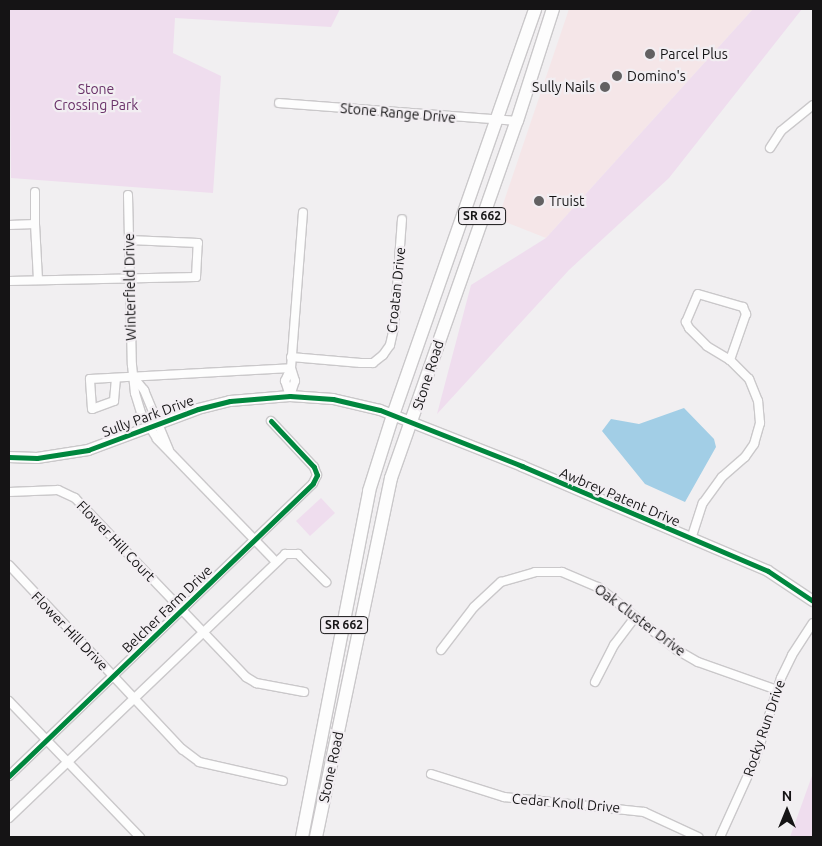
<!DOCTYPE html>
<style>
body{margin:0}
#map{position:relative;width:822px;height:846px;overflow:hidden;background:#f1eff1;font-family:Ubuntu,sans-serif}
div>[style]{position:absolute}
.commercial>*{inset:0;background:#f5e6e8}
.green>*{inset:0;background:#efddee}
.water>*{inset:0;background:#a2cee6}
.roads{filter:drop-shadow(1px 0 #cac8ca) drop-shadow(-1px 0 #cac8ca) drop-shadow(0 1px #cac8ca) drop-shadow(0 -1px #cac8ca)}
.minor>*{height:8px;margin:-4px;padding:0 4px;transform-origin:4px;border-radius:4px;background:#fdfdfd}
.tertiary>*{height:10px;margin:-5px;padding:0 5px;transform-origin:5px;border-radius:5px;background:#fdfdfd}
.primary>*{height:12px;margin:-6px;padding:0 6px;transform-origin:6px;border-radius:6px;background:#fdfdfd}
.cycleway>*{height:5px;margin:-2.5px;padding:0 2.5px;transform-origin:2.5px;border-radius:2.5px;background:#00873e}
.dots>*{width:14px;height:14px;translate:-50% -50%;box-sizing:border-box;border:2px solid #f2eef2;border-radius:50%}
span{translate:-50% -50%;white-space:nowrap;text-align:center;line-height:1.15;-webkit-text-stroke:4.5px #f2eef2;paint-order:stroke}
.shield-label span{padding:1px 4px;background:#f2eef2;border:1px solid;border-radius:4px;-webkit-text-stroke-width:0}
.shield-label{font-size:12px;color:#151415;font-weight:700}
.poi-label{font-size:14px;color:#151415}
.left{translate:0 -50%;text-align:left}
.right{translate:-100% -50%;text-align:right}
.park-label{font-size:14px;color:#6a3269}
.street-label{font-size:14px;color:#151415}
.frame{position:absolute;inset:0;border:10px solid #151415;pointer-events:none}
.north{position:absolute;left:762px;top:786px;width:50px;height:50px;-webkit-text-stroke:4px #f2eef2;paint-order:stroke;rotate:0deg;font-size:14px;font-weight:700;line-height:20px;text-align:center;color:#151415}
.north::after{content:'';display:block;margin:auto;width:18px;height:22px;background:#151415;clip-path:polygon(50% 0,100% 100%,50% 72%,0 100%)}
</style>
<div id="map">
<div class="commercial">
<i style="clip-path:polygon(569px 9px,753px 9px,546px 238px,498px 219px)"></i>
</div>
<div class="green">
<i style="clip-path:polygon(9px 9px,340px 9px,331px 27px,175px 18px,173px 53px,221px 76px,213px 193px,11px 178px)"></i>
<i style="clip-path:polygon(753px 9px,802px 9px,669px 178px,569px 270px,437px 414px,471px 285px,546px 238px)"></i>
<i style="clip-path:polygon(321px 498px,335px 513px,310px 536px,296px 521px)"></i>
<i style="clip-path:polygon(813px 773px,813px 837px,790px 837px)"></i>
</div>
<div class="water">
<i style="clip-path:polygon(684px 408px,714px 439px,716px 447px,685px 502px,645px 484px,602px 431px,611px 419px,639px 424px)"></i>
</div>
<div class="roads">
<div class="minor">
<i style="left:279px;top:103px;width:239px;rotate:4.3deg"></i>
<i style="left:770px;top:148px;width:20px;rotate:-57deg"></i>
<i style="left:781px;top:131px;width:41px;rotate:-39.1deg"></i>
<i style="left:128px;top:195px;width:170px;rotate:88.7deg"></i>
<i style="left:132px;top:365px;width:28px;rotate:84deg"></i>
<i style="left:135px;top:393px;width:21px;rotate:73deg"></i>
<i style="left:141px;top:413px;width:31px;rotate:58deg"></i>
<i style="left:157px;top:439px;width:171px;rotate:45.9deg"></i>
<i style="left:35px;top:224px;width:56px;rotate:86.9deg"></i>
<i style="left:9px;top:225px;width:26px;rotate:-2deg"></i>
<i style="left:35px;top:224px;width:32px;rotate:-90deg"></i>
<i style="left:9px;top:281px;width:187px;rotate:-1.2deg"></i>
<i style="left:196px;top:277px;width:34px;rotate:-87deg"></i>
<i style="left:198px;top:243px;width:69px;rotate:-177.5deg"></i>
<i style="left:291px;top:357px;width:70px;rotate:4.9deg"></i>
<i style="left:361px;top:363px;width:12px"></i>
<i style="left:373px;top:363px;width:13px;rotate:-39deg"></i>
<i style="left:383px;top:355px;width:12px;rotate:-55deg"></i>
<i style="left:390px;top:345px;width:17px;rotate:-77deg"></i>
<i style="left:394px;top:328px;width:109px;rotate:-85.8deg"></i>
<i style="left:116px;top:378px;width:23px;rotate:95deg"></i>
<i style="left:114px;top:401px;width:23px;rotate:160deg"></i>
<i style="left:92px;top:409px;width:30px;rotate:-94deg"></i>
<i style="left:90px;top:379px;width:201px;rotate:-3.1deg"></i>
<i style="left:134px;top:378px;width:16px;rotate:50deg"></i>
<i style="left:144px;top:390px;width:65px;rotate:67.4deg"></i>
<i style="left:290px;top:396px;width:16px;rotate:-72deg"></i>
<i style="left:295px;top:381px;width:14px;rotate:-107deg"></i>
<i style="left:291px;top:368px;width:156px;rotate:-85.6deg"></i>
<i style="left:290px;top:396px;width:16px;rotate:-108deg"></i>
<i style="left:285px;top:381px;width:14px;rotate:-65deg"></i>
<i style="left:9px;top:492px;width:49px;rotate:-2.3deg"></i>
<i style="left:58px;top:490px;width:19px;rotate:25deg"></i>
<i style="left:75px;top:498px;width:248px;rotate:46.3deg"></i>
<i style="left:246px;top:677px;width:12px;rotate:31deg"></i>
<i style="left:256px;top:683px;width:49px;rotate:10.6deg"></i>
<i style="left:691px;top:539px;width:38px;rotate:-72deg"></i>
<i style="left:703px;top:503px;width:32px;rotate:-54deg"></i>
<i style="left:722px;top:477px;width:30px;rotate:-41deg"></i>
<i style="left:745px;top:457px;width:16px;rotate:-55deg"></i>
<i style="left:754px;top:444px;width:22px;rotate:-74deg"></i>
<i style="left:760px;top:423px;width:22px;rotate:-95deg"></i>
<i style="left:758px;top:401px;width:24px;rotate:-112deg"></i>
<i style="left:749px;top:379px;width:27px;rotate:-135deg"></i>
<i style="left:730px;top:360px;width:27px;rotate:-149deg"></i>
<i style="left:707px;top:346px;width:25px;rotate:-135deg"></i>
<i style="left:689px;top:328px;width:7px;rotate:-117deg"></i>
<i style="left:686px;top:322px;width:30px;rotate:-67deg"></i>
<i style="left:698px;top:294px;width:47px;rotate:16.1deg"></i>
<i style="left:743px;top:307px;width:8px;rotate:67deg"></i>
<i style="left:746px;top:314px;width:49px;rotate:109.2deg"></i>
<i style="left:9px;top:565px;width:253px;rotate:46.8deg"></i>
<i style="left:182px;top:749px;width:21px;rotate:37deg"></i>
<i style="left:199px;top:762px;width:86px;rotate:12.7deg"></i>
<i style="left:441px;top:650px;width:54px;rotate:-52.5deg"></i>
<i style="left:474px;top:607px;width:37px;rotate:-43deg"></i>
<i style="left:501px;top:582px;width:35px;rotate:-16deg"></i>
<i style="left:535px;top:572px;width:27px"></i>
<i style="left:562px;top:572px;width:39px;rotate:23deg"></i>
<i style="left:598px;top:587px;width:101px;rotate:38.6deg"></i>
<i style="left:677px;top:650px;width:24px;rotate:30deg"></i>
<i style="left:698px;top:662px;width:84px;rotate:19.5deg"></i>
<i style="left:595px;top:682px;width:42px;rotate:-62.8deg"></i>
<i style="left:614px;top:645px;width:35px;rotate:-53deg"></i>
<i style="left:9px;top:701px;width:189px;rotate:46.1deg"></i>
<i style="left:431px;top:774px;width:77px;rotate:17.5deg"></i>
<i style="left:504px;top:797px;width:141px;rotate:6.1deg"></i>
<i style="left:644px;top:812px;width:60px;rotate:24.8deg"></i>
<i style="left:9px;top:776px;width:422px;rotate:-43.9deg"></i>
<i style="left:313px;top:483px;width:9px;rotate:-63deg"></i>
<i style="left:317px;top:475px;width:9px;rotate:-111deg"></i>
<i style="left:314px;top:467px;width:63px;rotate:-133.1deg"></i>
<i style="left:9px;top:818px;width:382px;rotate:-43.7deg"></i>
<i style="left:285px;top:554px;width:13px"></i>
<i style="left:298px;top:554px;width:40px;rotate:45deg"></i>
<i style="left:720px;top:837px;width:85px;rotate:-65.6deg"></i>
<i style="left:755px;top:760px;width:86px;rotate:-72.4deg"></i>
<i style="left:781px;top:678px;width:25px;rotate:-64deg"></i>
<i style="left:792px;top:655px;width:38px;rotate:-57deg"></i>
</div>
<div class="tertiary">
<i style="left:9px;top:457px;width:28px;rotate:2deg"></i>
<i style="left:37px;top:458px;width:52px;rotate:-8.9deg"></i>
<i style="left:88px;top:450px;width:117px;rotate:-20.4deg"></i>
<i style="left:198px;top:409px;width:33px;rotate:-14deg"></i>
<i style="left:230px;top:401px;width:60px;rotate:-4.8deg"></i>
<i style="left:290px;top:396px;width:43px;rotate:4deg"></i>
<i style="left:333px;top:399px;width:48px;rotate:13.2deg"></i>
<i style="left:380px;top:410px;width:153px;rotate:21.5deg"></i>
<i style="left:522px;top:466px;width:267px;rotate:23.1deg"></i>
<i style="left:768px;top:571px;width:54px;rotate:33.7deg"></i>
</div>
<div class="primary">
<i style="left:302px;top:837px;width:352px;rotate:-79deg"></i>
<i style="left:369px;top:491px;width:80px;rotate:-72.5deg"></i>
<i style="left:393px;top:415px;width:430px;rotate:-70.7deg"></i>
<i style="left:316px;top:837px;width:367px;rotate:-78.2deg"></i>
<i style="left:391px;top:478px;width:379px;rotate:-70.6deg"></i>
<i style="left:517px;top:121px;width:118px;rotate:-72.2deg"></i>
</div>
</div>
<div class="cycleway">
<i style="left:9px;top:457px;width:28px;rotate:2deg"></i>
<i style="left:37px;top:458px;width:52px;rotate:-8.9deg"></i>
<i style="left:88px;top:450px;width:117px;rotate:-20.4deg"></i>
<i style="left:198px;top:409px;width:33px;rotate:-14deg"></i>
<i style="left:230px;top:401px;width:60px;rotate:-4.8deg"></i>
<i style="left:290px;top:396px;width:43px;rotate:4deg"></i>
<i style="left:333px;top:399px;width:48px;rotate:13.2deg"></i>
<i style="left:380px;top:410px;width:153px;rotate:21.5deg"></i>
<i style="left:522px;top:466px;width:267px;rotate:23.1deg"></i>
<i style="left:768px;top:571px;width:54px;rotate:33.7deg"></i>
<i style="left:9px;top:776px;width:422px;rotate:-43.9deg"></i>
<i style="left:313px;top:483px;width:9px;rotate:-63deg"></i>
<i style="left:317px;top:475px;width:9px;rotate:-111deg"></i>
<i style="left:314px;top:467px;width:63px;rotate:-133.1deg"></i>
</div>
<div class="dots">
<i style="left:650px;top:54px;background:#626162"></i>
<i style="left:617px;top:76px;background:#626162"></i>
<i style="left:605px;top:87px;background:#626162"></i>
<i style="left:539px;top:201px;background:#626162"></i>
</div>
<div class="shield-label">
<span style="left:482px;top:216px">SR 662</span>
<span style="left:344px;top:625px">SR 662</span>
</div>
<div class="poi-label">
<span class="left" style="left:660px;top:54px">Parcel Plus</span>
<span class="left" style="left:627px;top:76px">Domino's</span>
<span class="right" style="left:595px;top:87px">Sully Nails</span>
<span class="left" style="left:549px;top:201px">Truist</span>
</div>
<div class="park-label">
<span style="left:96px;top:97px">Stone<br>Crossing Park</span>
</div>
<div class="street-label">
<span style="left:398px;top:113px;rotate:5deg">Stone Range Drive</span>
<span style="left:130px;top:287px;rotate:-91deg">Winterfield Drive</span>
<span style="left:396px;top:290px;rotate:-84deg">Croatan Drive</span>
<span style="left:428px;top:375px;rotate:-72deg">Stone Road</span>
<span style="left:148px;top:416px;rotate:-20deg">Sully Park Drive</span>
<span style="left:620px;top:497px;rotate:23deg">Awbrey Patent Drive</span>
<span style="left:116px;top:541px;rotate:46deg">Flower Hill Court</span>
<span style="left:167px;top:609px;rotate:-44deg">Belcher Farm Drive</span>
<span style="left:640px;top:620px;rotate:37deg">Oak Cluster Drive</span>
<span style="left:70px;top:631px;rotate:46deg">Flower Hill Drive</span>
<span style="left:764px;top:728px;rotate:-71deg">Rocky Run Drive</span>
<span style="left:331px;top:767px;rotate:-78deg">Stone Road</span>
<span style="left:566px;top:803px;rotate:5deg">Cedar Knoll Drive</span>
</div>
<div class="frame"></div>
<div class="north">N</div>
</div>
